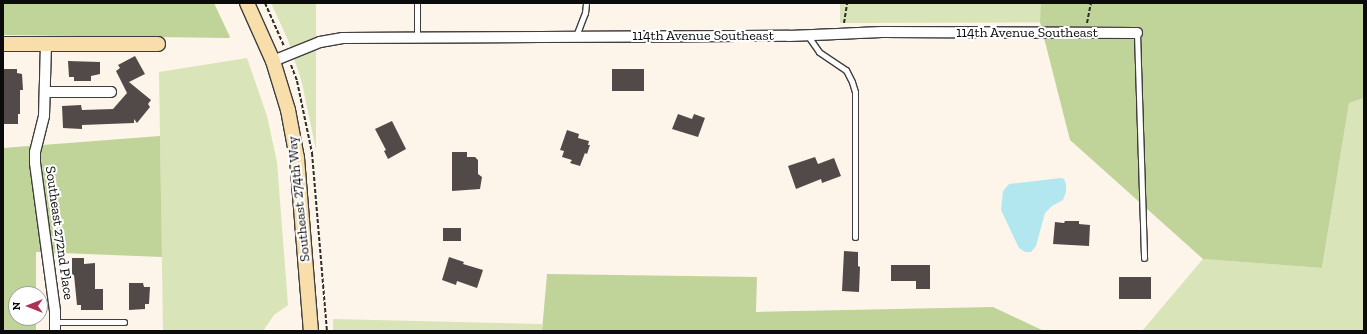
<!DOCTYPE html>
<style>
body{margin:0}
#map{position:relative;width:1367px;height:334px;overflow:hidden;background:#fdf5ea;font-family:"Zilla Slab",serif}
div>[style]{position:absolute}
.green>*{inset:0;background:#d9e4b8}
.forest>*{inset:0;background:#c0d398}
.water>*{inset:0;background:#b3e7f0}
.building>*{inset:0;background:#524a48}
.path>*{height:2px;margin-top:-1px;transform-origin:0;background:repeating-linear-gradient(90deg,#2d2d2d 0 4px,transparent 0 6px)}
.roads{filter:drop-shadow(1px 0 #3e3e3e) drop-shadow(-1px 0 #3e3e3e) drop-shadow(0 1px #3e3e3e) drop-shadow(0 -1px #3e3e3e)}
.lane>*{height:5px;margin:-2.5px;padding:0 2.5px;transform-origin:2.5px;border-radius:2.5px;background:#fff}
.street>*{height:10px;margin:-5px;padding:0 5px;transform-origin:5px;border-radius:5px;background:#fff}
.secondary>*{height:14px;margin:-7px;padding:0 7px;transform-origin:7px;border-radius:7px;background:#f8deab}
span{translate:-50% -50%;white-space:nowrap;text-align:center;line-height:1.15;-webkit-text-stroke:4px #fff;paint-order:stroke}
.street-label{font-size:14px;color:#0b0b0b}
.frame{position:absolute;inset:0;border:4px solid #0b0b0b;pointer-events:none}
.north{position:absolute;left:8px;top:286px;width:40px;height:40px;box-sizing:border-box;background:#fff;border:1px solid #9d9d9d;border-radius:50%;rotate:270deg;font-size:11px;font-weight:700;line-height:16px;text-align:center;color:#0b0b0b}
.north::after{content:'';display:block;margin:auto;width:14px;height:18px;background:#ae3052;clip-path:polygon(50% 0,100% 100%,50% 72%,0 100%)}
</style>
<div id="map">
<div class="green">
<i style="clip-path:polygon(271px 3px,316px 3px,316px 150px,302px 83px,288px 40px)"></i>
<i style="clip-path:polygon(840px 3px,1295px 3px,1294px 22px,840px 23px)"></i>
<i style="clip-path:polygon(247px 58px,267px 116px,277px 162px,288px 305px,274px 315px,263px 331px,163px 331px,159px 72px)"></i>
<i style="clip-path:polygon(1364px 98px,1364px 331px,1142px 331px,1203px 259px,1322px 268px,1349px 103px)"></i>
<i style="clip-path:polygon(333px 319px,542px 324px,542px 331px,333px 331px)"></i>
</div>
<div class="forest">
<i style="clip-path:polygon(3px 3px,214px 3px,230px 37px,229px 38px,3px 35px)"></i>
<i style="clip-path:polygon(1041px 3px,1364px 3px,1364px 98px,1349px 103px,1322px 268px,1203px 259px,1070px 140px,1040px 22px)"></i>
<i style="clip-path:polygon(160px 136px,162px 257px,36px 252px,36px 294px,16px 294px,16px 318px,36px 318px,36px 331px,3px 331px,3px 148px)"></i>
<i style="clip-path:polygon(547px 274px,757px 277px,756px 312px,993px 307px,1044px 331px,542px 331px)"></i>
</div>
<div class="water">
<i style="clip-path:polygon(1061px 178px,1064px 179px,1066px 184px,1066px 192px,1063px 200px,1052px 206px,1045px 213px,1036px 246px,1031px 252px,1025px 252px,1019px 248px,1001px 210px,1003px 191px,1009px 184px)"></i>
</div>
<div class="building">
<i style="clip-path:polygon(135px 56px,145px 74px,129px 82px,151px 100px,148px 104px,150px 107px,137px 123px,134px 119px,134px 123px,82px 125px,82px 129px,63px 128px,62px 106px,81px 105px,82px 110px,113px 109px,127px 93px,116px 71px,120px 68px,118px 65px)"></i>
<i style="clip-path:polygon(68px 61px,100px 62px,100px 74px,91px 76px,91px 81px,74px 81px,74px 77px,69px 77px)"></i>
<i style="clip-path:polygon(3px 69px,17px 69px,17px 73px,22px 74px,23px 90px,20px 90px,20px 114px,18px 114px,18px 124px,3px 124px)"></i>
<i style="clip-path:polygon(612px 69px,644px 69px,644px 91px,612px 91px)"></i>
<i style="clip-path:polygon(678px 114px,692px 119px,694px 114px,705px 118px,698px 137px,672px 129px)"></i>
<i style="clip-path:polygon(392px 121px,406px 149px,388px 159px,384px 151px,386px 150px,375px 129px)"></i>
<i style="clip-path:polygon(567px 130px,579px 134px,578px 138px,589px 141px,588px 145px,590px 145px,587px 154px,585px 153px,580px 166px,570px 163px,572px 160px,562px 157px,564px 151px,560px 150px)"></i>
<i style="clip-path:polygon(452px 152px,467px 152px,467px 157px,475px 157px,478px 160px,478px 174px,482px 177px,480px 189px,452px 191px)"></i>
<i style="clip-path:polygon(815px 157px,818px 164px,834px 158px,841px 176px,822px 183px,821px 179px,796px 189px,788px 166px)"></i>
<i style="clip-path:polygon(1065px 221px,1079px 221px,1079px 224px,1090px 225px,1089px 246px,1053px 244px,1055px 222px,1064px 223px)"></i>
<i style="clip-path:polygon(443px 228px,461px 228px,461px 241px,443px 241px)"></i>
<i style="clip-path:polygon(844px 251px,858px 252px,858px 266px,860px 267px,859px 292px,842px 291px)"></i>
<i style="clip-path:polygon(449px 257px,464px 262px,463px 264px,483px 270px,477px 288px,457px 281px,456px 285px,442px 280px)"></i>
<i style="clip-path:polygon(72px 258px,84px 258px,84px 264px,95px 263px,95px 289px,103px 289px,103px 310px,81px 310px,81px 305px,77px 305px,74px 275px,72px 275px)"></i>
<i style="clip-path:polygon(891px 265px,930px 265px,930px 289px,916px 289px,916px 281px,891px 281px)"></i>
<i style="clip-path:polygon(1119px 277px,1151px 277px,1151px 299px,1119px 299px)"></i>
<i style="clip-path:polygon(129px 283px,143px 283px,144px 287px,150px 287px,149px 304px,145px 304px,145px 309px,129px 310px)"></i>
</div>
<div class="path">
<i style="left:265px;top:3px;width:47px;rotate:66.2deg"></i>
<i style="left:844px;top:23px;width:20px;rotate:-81deg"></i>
<i style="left:1087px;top:23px;width:20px;rotate:-79deg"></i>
<i style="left:291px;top:65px;width:17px;rotate:69deg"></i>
<i style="left:297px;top:81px;width:74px;rotate:78.2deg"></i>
<i style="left:312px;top:153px;width:179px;rotate:85.2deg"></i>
</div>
<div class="roads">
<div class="lane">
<i style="left:417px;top:3px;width:35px;rotate:90deg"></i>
<i style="left:1137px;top:33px;width:225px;rotate:88.2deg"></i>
<i style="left:576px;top:36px;width:25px;rotate:-69deg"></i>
<i style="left:585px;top:13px;width:10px;rotate:-84deg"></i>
<i style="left:808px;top:36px;width:19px;rotate:55deg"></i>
<i style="left:819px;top:52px;width:32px;rotate:34deg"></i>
<i style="left:846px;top:70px;width:13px;rotate:63deg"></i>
<i style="left:852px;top:82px;width:10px;rotate:73deg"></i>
<i style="left:855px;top:92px;width:145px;rotate:90deg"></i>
<i style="left:56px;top:322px;width:68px"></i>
</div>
<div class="street">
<i style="left:46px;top:44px;width:72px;rotate:91.6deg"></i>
<i style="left:44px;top:116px;width:37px;rotate:104deg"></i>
<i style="left:35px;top:152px;width:11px;rotate:90deg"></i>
<i style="left:35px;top:163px;width:149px;rotate:82.3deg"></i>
<i style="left:55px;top:311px;width:20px;rotate:90deg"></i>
<i style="left:273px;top:61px;width:51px;rotate:-22deg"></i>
<i style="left:320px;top:42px;width:23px;rotate:-10deg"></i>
<i style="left:343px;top:38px;width:446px;rotate:-0.3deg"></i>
<i style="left:789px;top:36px;width:93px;rotate:-2.5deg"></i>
<i style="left:882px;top:32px;width:255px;rotate:0.2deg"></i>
<i style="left:46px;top:92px;width:65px"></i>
</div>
<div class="secondary">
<i style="left:247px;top:3px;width:64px;rotate:65.9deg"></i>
<i style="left:273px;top:61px;width:51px;rotate:73deg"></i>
<i style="left:288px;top:110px;width:49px;rotate:79.4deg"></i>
<i style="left:297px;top:158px;width:174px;rotate:85.4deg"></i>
<i style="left:3px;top:44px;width:155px"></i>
</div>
</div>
<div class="street-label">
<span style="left:1027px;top:33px">114th Avenue Southeast</span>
<span style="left:703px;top:36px">114th Avenue Southeast</span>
<span style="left:299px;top:199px;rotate:-96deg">Southeast 274th Way</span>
<span style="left:59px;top:233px;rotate:82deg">Southeast 272nd Place</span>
</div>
<div class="frame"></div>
<div class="north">N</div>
</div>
